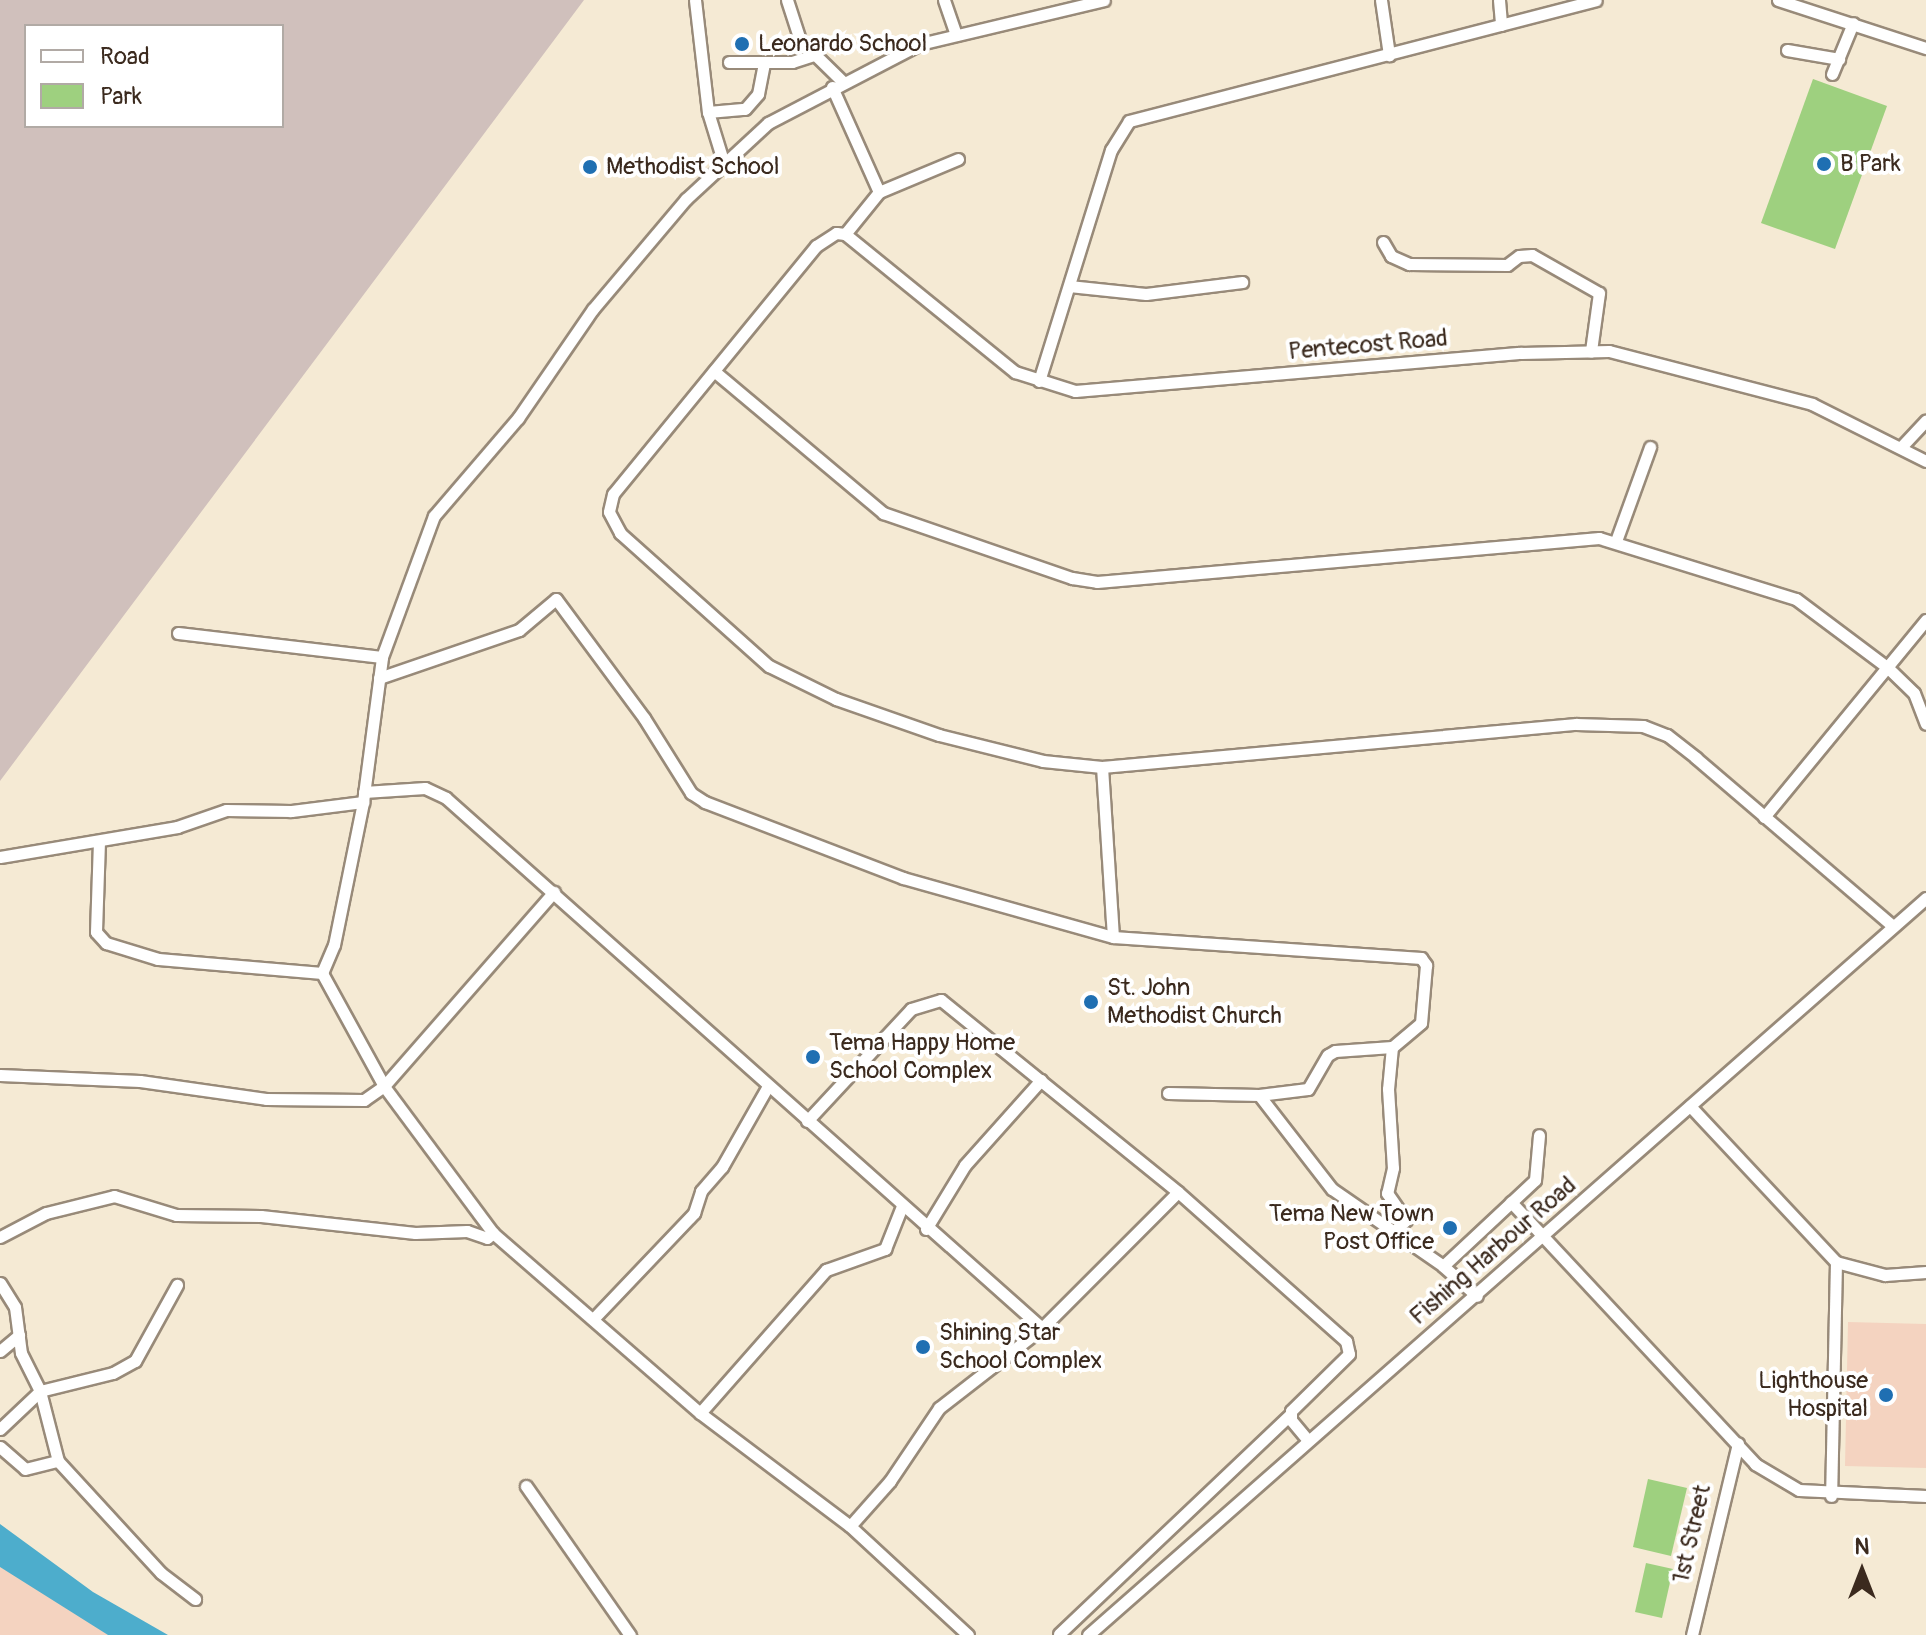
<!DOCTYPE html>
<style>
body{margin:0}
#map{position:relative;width:1926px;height:1635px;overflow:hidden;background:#f5ead4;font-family:Pangolin,sans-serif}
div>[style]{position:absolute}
.built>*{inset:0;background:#f4d3c0}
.industrial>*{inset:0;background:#d0c0bc}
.green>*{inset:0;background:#9ed07f}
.water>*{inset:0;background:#4dadcc}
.roads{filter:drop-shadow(2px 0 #988a79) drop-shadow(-2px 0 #988a79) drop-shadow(0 2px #988a79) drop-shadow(0 -2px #988a79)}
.minor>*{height:11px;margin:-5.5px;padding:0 5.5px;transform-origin:5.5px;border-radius:5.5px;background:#fff}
.dots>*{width:22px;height:22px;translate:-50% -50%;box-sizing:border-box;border:4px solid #fff;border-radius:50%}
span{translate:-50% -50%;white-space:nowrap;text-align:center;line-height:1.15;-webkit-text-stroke:8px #fff;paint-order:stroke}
.poi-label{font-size:24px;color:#3b2a1e}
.left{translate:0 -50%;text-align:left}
.right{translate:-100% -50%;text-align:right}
.street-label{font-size:24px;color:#3b2a1e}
.legend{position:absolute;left:24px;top:24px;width:260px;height:104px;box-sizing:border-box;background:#fff;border:2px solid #b1aaa5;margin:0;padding:10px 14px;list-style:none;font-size:24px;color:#3b2a1e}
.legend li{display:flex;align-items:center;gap:16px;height:40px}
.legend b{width:40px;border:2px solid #b1aaa5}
.north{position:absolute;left:1822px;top:1531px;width:80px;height:80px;-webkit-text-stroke:6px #fff;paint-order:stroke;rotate:0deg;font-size:22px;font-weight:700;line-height:32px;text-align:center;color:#3b2a1e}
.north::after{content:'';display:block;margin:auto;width:28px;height:36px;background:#3b2a1e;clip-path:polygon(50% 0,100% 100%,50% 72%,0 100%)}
</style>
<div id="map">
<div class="built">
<i style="clip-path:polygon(1848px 1322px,1926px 1324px,1926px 1468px,1845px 1466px)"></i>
<i style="clip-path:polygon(0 1567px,64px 1603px,108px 1635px,0 1635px)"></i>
</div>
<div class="industrial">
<i style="clip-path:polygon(evenodd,0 0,584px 0,0 781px,0 0,26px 26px,282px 26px,282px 126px,26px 126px,26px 26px)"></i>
</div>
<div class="green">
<i style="clip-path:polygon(1813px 79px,1887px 106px,1835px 249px,1761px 223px)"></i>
<i style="clip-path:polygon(1648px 1479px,1687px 1488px,1671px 1556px,1633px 1547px)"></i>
<i style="clip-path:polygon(1646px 1563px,1673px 1569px,1662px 1618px,1635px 1612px)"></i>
</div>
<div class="water">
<i style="clip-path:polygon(0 1524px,93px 1592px,168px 1635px,108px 1635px,0 1567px)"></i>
</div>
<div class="roads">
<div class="minor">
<i style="left:695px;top:0;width:113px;rotate:83.4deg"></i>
<i style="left:708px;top:112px;width:54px;rotate:72.9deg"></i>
<i style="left:787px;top:0;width:42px;rotate:72deg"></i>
<i style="left:800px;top:40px;width:59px;rotate:44.3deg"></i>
<i style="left:944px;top:0;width:37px;rotate:71deg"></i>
<i style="left:1381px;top:0;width:56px;rotate:81.7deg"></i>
<i style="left:1499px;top:0;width:25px;rotate:85deg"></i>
<i style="left:1778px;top:0;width:156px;rotate:18deg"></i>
<i style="left:1787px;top:50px;width:53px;rotate:9.8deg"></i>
<i style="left:729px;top:62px;width:63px"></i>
<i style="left:792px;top:62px;width:22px;rotate:-18deg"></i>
<i style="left:1832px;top:74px;width:55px;rotate:-67.6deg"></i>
<i style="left:832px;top:87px;width:115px;rotate:65.9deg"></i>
<i style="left:708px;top:112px;width:37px;rotate:-5deg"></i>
<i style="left:745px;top:109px;width:20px;rotate:-49deg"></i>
<i style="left:758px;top:94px;width:32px;rotate:-79deg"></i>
<i style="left:958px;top:159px;width:86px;rotate:157.3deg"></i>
<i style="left:879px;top:192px;width:54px;rotate:129deg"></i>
<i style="left:845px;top:234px;width:9px;rotate:-174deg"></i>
<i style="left:836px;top:233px;width:24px;rotate:147deg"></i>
<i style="left:816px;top:246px;width:320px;rotate:129.3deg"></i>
<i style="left:613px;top:494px;width:18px;rotate:103deg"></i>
<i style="left:609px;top:512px;width:24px;rotate:62deg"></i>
<i style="left:620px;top:533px;width:200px;rotate:41.8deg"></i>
<i style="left:769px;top:666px;width:75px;rotate:26.2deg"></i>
<i style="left:836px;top:699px;width:109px;rotate:19.3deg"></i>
<i style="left:939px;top:735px;width:107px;rotate:14deg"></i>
<i style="left:1043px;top:761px;width:59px;rotate:5.8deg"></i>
<i style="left:1102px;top:767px;width:476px;rotate:-5.2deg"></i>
<i style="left:1576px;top:724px;width:67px;rotate:1.7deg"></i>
<i style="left:1643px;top:726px;width:26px;rotate:21deg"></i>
<i style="left:1667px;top:735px;width:37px;rotate:38deg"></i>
<i style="left:1696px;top:758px;width:259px;rotate:40.5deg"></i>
<i style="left:845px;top:234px;width:219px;rotate:39.1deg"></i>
<i style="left:1015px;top:372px;width:63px;rotate:17.6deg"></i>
<i style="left:1075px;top:391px;width:448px;rotate:-4.9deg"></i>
<i style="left:1521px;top:353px;width:88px;rotate:-1.3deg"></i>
<i style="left:1609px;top:351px;width:210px;rotate:14.6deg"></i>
<i style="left:1812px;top:404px;width:127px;rotate:26.6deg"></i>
<i style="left:1383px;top:242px;width:16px;rotate:60deg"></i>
<i style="left:1391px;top:256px;width:20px;rotate:24deg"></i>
<i style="left:1409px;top:264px;width:98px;rotate:0.6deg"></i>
<i style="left:1507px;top:265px;width:15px;rotate:-37deg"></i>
<i style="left:1519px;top:256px;width:13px;rotate:-4deg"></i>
<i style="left:1532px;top:255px;width:77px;rotate:29.6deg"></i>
<i style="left:1599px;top:293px;width:59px;rotate:97.9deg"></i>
<i style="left:1069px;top:286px;width:77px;rotate:5.9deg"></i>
<i style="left:1146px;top:294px;width:97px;rotate:-7.1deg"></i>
<i style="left:714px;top:371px;width:221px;rotate:40deg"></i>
<i style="left:883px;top:513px;width:200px;rotate:19deg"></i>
<i style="left:1072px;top:578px;width:25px;rotate:9deg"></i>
<i style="left:1097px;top:582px;width:504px;rotate:-5.01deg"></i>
<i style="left:1599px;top:538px;width:206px;rotate:17.2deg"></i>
<i style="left:1796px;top:599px;width:114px;rotate:36.8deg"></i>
<i style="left:1887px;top:667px;width:37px;rotate:44deg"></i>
<i style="left:1914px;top:693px;width:33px;rotate:69deg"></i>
<i style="left:1039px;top:381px;width:242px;rotate:-72.7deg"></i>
<i style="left:1111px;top:150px;width:34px;rotate:-58deg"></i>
<i style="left:1129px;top:121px;width:482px;rotate:-14.5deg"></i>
<i style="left:1902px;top:446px;width:35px;rotate:-47deg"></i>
<i style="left:1616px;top:541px;width:100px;rotate:-70.1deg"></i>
<i style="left:178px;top:633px;width:205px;rotate:6.7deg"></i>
<i style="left:379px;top:678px;width:148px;rotate:-18.9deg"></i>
<i style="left:519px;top:630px;width:48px;rotate:-40deg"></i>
<i style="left:556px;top:599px;width:148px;rotate:53.5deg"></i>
<i style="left:644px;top:718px;width:89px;rotate:57.9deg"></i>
<i style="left:691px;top:793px;width:17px;rotate:33deg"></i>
<i style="left:705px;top:802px;width:212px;rotate:21deg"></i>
<i style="left:903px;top:878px;width:218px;rotate:15.7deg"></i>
<i style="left:1102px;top:767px;width:170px;rotate:86.3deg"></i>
<i style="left:1113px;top:937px;width:309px;rotate:3.9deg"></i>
<i style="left:1421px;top:958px;width:9px;rotate:54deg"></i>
<i style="left:1426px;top:965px;width:58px;rotate:94.9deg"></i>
<i style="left:1421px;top:1023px;width:38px;rotate:140deg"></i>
<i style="left:1392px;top:1047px;width:42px;rotate:95.4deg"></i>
<i style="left:1388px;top:1089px;width:79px;rotate:86.4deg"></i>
<i style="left:1393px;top:1168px;width:26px;rotate:103deg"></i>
<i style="left:1387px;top:1193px;width:33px;rotate:55deg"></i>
<i style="left:1406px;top:1220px;width:16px;rotate:137deg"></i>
<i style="left:364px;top:792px;width:61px;rotate:-3.8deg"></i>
<i style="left:425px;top:788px;width:23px;rotate:25deg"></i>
<i style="left:446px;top:798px;width:798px;rotate:41.65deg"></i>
<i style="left:1042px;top:1328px;width:130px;rotate:142.2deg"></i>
<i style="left:939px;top:1408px;width:88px;rotate:123.9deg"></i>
<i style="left:890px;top:1481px;width:60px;rotate:131.6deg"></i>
<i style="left:1764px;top:817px;width:255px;rotate:-50.6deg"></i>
<i style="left:99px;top:841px;width:91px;rotate:91.9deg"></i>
<i style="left:96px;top:932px;width:15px;rotate:48deg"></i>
<i style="left:106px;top:943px;width:54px;rotate:17.1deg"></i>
<i style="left:158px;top:959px;width:165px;rotate:4.9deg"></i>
<i style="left:0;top:857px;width:180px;rotate:-9.6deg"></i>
<i style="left:177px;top:827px;width:52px;rotate:-19.1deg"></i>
<i style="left:226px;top:810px;width:65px;rotate:0.9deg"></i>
<i style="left:291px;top:811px;width:73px;rotate:-7.1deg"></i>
<i style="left:0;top:1075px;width:140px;rotate:2.5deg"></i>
<i style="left:140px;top:1081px;width:127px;rotate:8.1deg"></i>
<i style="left:266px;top:1099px;width:98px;rotate:0.6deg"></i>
<i style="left:364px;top:1100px;width:24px;rotate:-35deg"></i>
<i style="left:384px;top:1086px;width:258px;rotate:-48.8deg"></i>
<i style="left:1168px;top:1093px;width:91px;rotate:1.3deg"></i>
<i style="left:1259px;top:1095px;width:119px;rotate:52.2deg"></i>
<i style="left:1332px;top:1189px;width:135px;rotate:34.7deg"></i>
<i style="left:1443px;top:1266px;width:45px;rotate:41.4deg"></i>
<i style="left:1259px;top:1095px;width:49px;rotate:-7deg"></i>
<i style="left:1308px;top:1089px;width:39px;rotate:-60deg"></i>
<i style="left:1328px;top:1055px;width:8px;rotate:-30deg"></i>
<i style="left:1335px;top:1051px;width:57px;rotate:-4deg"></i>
<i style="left:1690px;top:1106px;width:214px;rotate:46.9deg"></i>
<i style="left:1836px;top:1262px;width:234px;rotate:91.2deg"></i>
<i style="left:807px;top:1121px;width:153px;rotate:-47.1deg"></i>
<i style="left:911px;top:1009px;width:31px;rotate:-17deg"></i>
<i style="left:941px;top:1000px;width:305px;rotate:39deg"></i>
<i style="left:1511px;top:1202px;width:358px;rotate:47deg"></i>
<i style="left:1755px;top:1464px;width:51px;rotate:30.6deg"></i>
<i style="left:1799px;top:1490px;width:127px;rotate:2.7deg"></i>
<i style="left:926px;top:1229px;width:75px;rotate:-58.6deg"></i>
<i style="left:965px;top:1165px;width:114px;rotate:-48.2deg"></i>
<i style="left:0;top:1237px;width:52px;rotate:-27.6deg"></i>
<i style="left:46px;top:1213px;width:70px;rotate:-14deg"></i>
<i style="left:114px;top:1196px;width:65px;rotate:17deg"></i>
<i style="left:176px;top:1215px;width:85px;rotate:0.7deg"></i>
<i style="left:261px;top:1216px;width:155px;rotate:6.3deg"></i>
<i style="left:415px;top:1233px;width:52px;rotate:-2.2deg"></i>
<i style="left:467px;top:1231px;width:21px;rotate:19deg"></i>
<i style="left:487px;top:1238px;width:8px;rotate:-40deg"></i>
<i style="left:1836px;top:1262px;width:51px;rotate:14.9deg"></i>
<i style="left:1885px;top:1275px;width:41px;rotate:-4.2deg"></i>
<i style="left:1443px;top:1266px;width:126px;rotate:-43.1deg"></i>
<i style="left:1535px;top:1180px;width:45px;rotate:-84.9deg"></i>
<i style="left:0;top:1283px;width:28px;rotate:58deg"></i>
<i style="left:15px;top:1307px;width:46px;rotate:82.6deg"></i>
<i style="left:21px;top:1353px;width:42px;rotate:63.4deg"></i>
<i style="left:40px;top:1391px;width:72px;rotate:75.6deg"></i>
<i style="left:58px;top:1461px;width:152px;rotate:47.4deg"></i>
<i style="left:161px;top:1573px;width:43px;rotate:37.4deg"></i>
<i style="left:595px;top:1317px;width:144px;rotate:-46.4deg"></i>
<i style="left:694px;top:1213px;width:23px;rotate:-72deg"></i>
<i style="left:701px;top:1191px;width:32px;rotate:-49deg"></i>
<i style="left:722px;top:1167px;width:93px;rotate:-60.4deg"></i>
<i style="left:1042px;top:1328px;width:192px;rotate:-45deg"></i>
<i style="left:1178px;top:1192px;width:225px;rotate:41.6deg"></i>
<i style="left:1346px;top:1341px;width:13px;rotate:77deg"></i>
<i style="left:1349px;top:1354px;width:81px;rotate:135.5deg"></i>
<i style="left:1291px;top:1411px;width:9px;rotate:90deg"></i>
<i style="left:1291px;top:1420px;width:26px;rotate:50deg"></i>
<i style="left:0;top:1351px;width:25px;rotate:-40deg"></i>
<i style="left:700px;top:1413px;width:191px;rotate:-48.6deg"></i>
<i style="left:826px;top:1270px;width:63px;rotate:-19.6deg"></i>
<i style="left:885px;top:1249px;width:46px;rotate:-68.4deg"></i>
<i style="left:0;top:1429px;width:55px;rotate:-43.5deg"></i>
<i style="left:40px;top:1391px;width:75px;rotate:-13.9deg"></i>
<i style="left:113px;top:1373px;width:25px;rotate:-29deg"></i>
<i style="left:135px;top:1361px;width:87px;rotate:-61.1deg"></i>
<i style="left:0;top:1447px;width:33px;rotate:41deg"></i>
<i style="left:25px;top:1469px;width:34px;rotate:-14deg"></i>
<i style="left:526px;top:1486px;width:182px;rotate:55.1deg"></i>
<i style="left:1059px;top:1634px;width:318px;rotate:-43.5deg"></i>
<i style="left:968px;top:1635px;width:161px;rotate:-137.3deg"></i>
<i style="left:850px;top:1526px;width:188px;rotate:-143deg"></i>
<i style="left:700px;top:1413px;width:274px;rotate:-139deg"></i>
<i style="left:493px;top:1233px;width:183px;rotate:-126.6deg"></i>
<i style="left:384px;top:1086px;width:129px;rotate:-118.8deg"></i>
<i style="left:322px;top:973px;width:30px;rotate:-67deg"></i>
<i style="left:334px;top:945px;width:146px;rotate:-78.5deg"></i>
<i style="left:363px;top:802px;width:146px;rotate:-82.5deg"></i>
<i style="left:382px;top:657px;width:150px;rotate:-69.8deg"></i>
<i style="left:434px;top:516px;width:129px;rotate:-49.4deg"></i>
<i style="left:518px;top:418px;width:132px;rotate:-55.5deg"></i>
<i style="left:593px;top:309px;width:144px;rotate:-49.8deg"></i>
<i style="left:686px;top:199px;width:112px;rotate:-42.8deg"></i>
<i style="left:768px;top:123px;width:171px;rotate:-27.5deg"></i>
<i style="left:920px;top:44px;width:189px;rotate:-13.4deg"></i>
<i style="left:1088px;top:1635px;width:1116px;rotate:-41.33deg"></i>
<i style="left:1692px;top:1635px;width:197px;rotate:-76.5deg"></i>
</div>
</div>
<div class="dots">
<i style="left:742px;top:44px;background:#1f6fb2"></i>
<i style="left:1824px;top:164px;background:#1f6fb2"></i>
<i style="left:590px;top:167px;background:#1f6fb2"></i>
<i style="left:1091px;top:1002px;background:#1f6fb2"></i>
<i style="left:813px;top:1057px;background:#1f6fb2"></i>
<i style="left:1450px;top:1228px;background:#1f6fb2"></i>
<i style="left:923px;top:1347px;background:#1f6fb2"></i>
<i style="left:1886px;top:1395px;background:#1f6fb2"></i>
</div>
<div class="poi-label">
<span class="left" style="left:758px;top:44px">Leonardo School</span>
<span class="left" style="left:1840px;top:164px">B Park</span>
<span class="left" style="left:606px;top:167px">Methodist School</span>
<span class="left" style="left:1107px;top:1002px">St. John<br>Methodist Church</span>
<span class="left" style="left:829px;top:1057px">Tema Happy Home<br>School Complex</span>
<span class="right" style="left:1434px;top:1228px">Tema New Town<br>Post Office</span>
<span class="left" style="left:939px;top:1347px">Shining Star<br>School Complex</span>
<span class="right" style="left:1868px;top:1395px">Lighthouse<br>Hospital</span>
</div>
<div class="street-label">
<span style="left:1368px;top:345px;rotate:-5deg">Pentecost Road</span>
<span style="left:1493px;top:1251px;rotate:-41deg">Fishing Harbour Road</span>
<span style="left:1692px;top:1534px;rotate:-77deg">1st Street</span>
</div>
<ul class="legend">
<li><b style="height:10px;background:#fff"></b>Road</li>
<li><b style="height:22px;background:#9ed07f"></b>Park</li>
</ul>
<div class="north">N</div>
</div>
